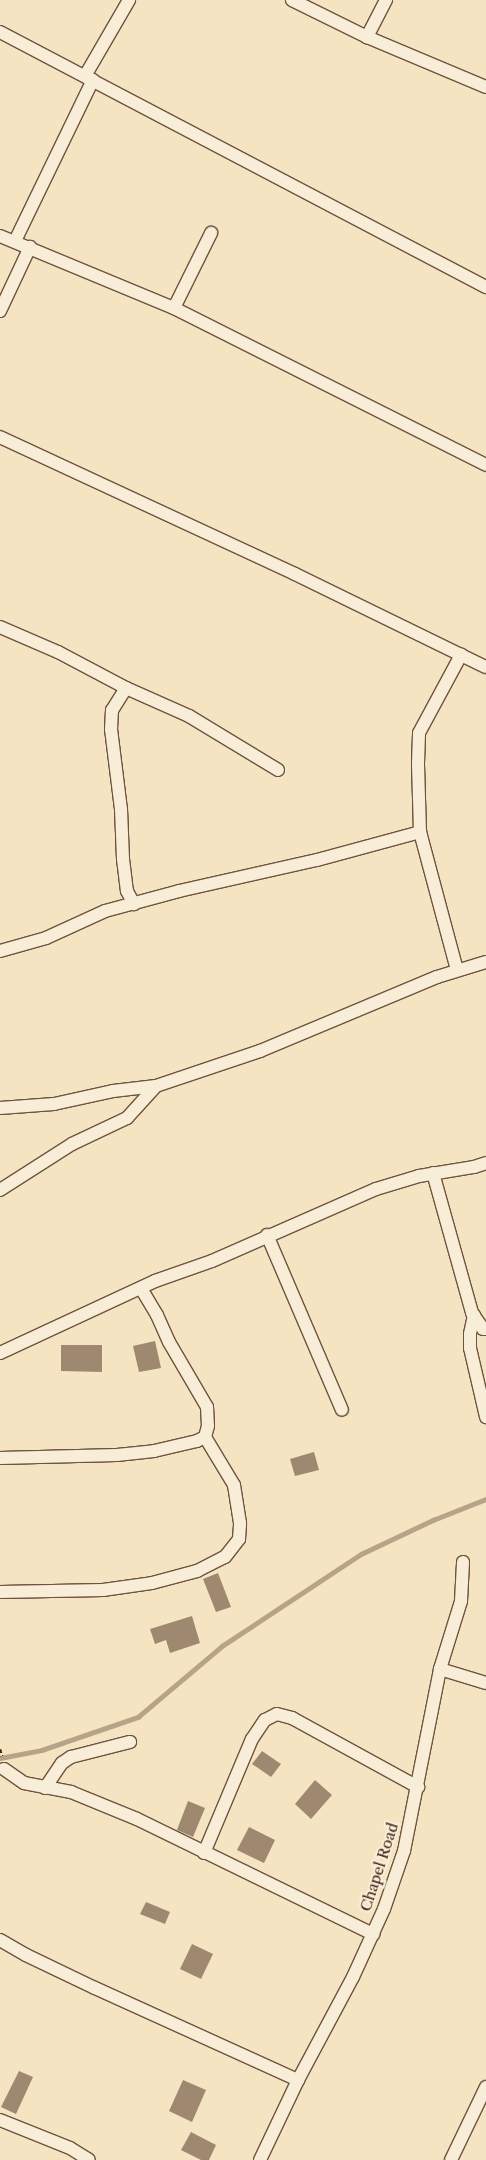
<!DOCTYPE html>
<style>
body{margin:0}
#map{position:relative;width:486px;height:2160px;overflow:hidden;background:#f5e4c2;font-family:"Libre Caslon Text",serif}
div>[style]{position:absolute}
.stream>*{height:4.5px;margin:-2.25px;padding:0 2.25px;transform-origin:2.25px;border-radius:2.25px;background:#b7a387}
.building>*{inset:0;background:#9e886f}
.path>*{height:2.5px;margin-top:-1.25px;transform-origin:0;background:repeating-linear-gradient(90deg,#402415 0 4px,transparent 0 6.5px)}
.roads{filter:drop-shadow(1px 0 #6d5440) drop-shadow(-1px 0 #6d5440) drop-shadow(0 1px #6d5440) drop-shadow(0 -1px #6d5440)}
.street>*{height:12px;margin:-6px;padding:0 6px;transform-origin:6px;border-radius:6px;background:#f8edd7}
span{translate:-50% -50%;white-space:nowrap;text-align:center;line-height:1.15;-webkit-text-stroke:4.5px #f8edd7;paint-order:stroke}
.street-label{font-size:15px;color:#402415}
</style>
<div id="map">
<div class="stream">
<i style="left:0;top:1758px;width:43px;rotate:-10.8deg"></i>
<i style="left:42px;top:1750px;width:102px;rotate:-19deg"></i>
<i style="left:138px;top:1717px;width:110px;rotate:-40.2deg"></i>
<i style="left:222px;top:1646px;width:167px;rotate:-33.5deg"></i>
<i style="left:361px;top:1554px;width:80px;rotate:-25.3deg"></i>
<i style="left:433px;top:1520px;width:57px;rotate:-21.6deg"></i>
</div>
<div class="building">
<i style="clip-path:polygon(155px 1341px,161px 1368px,139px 1372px,133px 1346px)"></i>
<i style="clip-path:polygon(61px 1345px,102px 1345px,102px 1372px,61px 1371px)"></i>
<i style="clip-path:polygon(314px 1452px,319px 1470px,295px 1476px,290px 1459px)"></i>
<i style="clip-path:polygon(218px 1573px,231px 1607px,216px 1612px,203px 1579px)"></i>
<i style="clip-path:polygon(192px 1616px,200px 1643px,170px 1653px,166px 1640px,155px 1644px,150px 1629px)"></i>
<i style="clip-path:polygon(262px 1751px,281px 1764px,271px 1777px,252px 1764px)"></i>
<i style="clip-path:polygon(315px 1780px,332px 1795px,311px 1819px,295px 1804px)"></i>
<i style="clip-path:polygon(188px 1801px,205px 1808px,193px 1837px,177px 1830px)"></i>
<i style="clip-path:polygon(249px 1827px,275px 1840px,264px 1863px,237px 1850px)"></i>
<i style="clip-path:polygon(146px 1902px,170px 1912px,165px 1924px,140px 1914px)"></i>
<i style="clip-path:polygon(192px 1944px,213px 1954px,201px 1979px,180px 1969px)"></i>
<i style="clip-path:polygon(19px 2071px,33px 2077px,16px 2114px,1px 2107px)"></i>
<i style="clip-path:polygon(183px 2080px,206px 2090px,192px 2122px,169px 2111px)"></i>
<i style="clip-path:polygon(191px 2132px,216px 2145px,209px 2160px,201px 2160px,181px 2150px)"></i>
</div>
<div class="path">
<i style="left:0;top:1749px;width:7px;rotate:74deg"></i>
</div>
<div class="roads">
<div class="street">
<i style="left:292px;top:0;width:84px;rotate:26.3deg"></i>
<i style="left:386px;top:0;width:42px;rotate:117.2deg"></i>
<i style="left:367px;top:37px;width:129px;rotate:22.8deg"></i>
<i style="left:0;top:32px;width:549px;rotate:27.69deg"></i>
<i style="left:85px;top:76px;width:88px;rotate:-59.9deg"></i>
<i style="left:0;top:236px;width:188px;rotate:22.5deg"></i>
<i style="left:174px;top:308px;width:349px;rotate:26.7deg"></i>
<i style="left:15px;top:241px;width:179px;rotate:-64.2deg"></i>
<i style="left:174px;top:308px;width:84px;rotate:-63.7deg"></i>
<i style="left:0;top:311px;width:71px;rotate:-64.9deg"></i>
<i style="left:0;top:437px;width:325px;rotate:24.9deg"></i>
<i style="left:295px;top:574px;width:212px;rotate:26deg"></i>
<i style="left:0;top:627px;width:63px;rotate:23.3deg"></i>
<i style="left:58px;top:652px;width:77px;rotate:27.9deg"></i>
<i style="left:126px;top:688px;width:69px;rotate:24deg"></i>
<i style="left:189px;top:716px;width:104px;rotate:31.2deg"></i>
<i style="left:126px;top:688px;width:26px;rotate:122deg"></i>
<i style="left:112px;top:710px;width:19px;rotate:93deg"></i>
<i style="left:111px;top:729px;width:81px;rotate:82.9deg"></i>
<i style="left:121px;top:809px;width:50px;rotate:87.7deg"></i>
<i style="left:123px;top:859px;width:32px;rotate:83deg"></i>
<i style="left:127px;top:891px;width:15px;rotate:62deg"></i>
<i style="left:0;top:951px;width:48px;rotate:-15.8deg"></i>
<i style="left:46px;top:938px;width:65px;rotate:-24.6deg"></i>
<i style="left:105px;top:911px;width:77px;rotate:-15.1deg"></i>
<i style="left:179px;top:891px;width:141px;rotate:-12.7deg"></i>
<i style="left:317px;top:860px;width:107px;rotate:-15.2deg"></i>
<i style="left:457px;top:970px;width:143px;rotate:-105deg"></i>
<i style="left:420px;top:832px;width:69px;rotate:-91.7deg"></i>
<i style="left:418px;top:763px;width:30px;rotate:-88deg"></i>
<i style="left:419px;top:733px;width:89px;rotate:-61.7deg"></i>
<i style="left:0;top:1108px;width:54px;rotate:-4.2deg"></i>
<i style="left:54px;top:1104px;width:60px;rotate:-12.4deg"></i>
<i style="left:113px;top:1091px;width:43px;rotate:-6.6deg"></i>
<i style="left:433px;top:1173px;width:145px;rotate:74.4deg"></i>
<i style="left:472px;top:1313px;width:19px;rotate:55deg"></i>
<i style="left:483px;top:1329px;width:3px"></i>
<i style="left:0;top:1190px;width:85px;rotate:-32.6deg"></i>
<i style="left:72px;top:1144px;width:61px;rotate:-25.3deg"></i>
<i style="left:127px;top:1118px;width:43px;rotate:-47.8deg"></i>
<i style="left:156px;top:1086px;width:110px;rotate:-18.6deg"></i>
<i style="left:260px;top:1051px;width:192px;rotate:-22.7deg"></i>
<i style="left:437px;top:977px;width:51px;rotate:-17deg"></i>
<i style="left:267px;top:1235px;width:190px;rotate:66.8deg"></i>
<i style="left:474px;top:1315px;width:19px;rotate:102deg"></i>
<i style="left:470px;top:1334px;width:14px;rotate:90deg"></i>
<i style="left:470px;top:1348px;width:71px;rotate:76.9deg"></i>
<i style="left:0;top:1353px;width:171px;rotate:-24.9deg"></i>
<i style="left:155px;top:1281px;width:60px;rotate:-19.3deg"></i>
<i style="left:212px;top:1261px;width:179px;rotate:-23.7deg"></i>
<i style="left:376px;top:1189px;width:45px;rotate:-16.8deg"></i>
<i style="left:419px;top:1176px;width:56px;rotate:-9.3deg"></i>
<i style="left:474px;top:1167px;width:13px;rotate:-18deg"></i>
<i style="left:0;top:1458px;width:117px;rotate:-1.5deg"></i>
<i style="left:117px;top:1455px;width:37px;rotate:-6deg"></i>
<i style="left:154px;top:1451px;width:44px;rotate:-13.1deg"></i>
<i style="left:197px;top:1441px;width:9px;rotate:-27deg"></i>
<i style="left:205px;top:1437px;width:11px;rotate:-75deg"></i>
<i style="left:208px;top:1426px;width:19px;rotate:-93deg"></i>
<i style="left:207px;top:1407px;width:75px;rotate:-120.3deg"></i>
<i style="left:169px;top:1342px;width:30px;rotate:-114deg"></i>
<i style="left:157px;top:1315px;width:31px;rotate:-121deg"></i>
<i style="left:0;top:1592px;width:103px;rotate:-1.1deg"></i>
<i style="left:103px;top:1590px;width:49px;rotate:-8.1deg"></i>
<i style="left:152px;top:1583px;width:47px;rotate:-14.9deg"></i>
<i style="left:197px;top:1571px;width:31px;rotate:-27deg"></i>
<i style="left:225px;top:1557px;width:23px;rotate:-52deg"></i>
<i style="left:239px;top:1539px;width:16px;rotate:-86deg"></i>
<i style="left:240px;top:1523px;width:38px;rotate:-99deg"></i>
<i style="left:234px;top:1485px;width:56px;rotate:-121.1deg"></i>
<i style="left:440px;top:1669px;width:48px;rotate:16.9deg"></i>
<i style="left:4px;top:1769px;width:24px;rotate:35deg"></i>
<i style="left:24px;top:1783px;width:48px;rotate:10.8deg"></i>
<i style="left:71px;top:1792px;width:71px;rotate:22.2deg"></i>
<i style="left:137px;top:1819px;width:263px;rotate:26deg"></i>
<i style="left:45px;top:1788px;width:30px;rotate:-56deg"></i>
<i style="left:62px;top:1763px;width:11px;rotate:-34deg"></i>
<i style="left:71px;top:1757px;width:61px;rotate:-14.3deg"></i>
<i style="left:204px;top:1853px;width:124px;rotate:-67.2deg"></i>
<i style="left:252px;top:1739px;width:23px;rotate:-56deg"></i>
<i style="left:265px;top:1720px;width:13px;rotate:-27deg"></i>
<i style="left:277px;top:1714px;width:16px;rotate:15deg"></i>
<i style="left:292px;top:1718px;width:144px;rotate:28.7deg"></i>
<i style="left:0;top:1940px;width:30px;rotate:30deg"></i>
<i style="left:26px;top:1955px;width:76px;rotate:25.6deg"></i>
<i style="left:95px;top:1988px;width:223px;rotate:24.4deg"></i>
<i style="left:0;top:2120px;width:75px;rotate:21.8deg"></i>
<i style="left:70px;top:2148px;width:22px;rotate:32deg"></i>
<i style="left:260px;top:2160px;width:89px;rotate:-64.6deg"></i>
<i style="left:298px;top:2080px;width:117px;rotate:-61.9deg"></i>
<i style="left:353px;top:1977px;width:75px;rotate:-65.5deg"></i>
<i style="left:384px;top:1909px;width:61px;rotate:-71deg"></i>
<i style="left:404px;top:1851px;width:186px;rotate:-78.8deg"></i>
<i style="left:440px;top:1669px;width:71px;rotate:-72.8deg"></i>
<i style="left:461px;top:1601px;width:39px;rotate:-87deg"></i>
<i style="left:451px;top:2160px;width:81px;rotate:-64.4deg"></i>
</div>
</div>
<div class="street-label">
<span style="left:379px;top:1867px;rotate:-72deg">Chapel Road</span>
</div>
</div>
